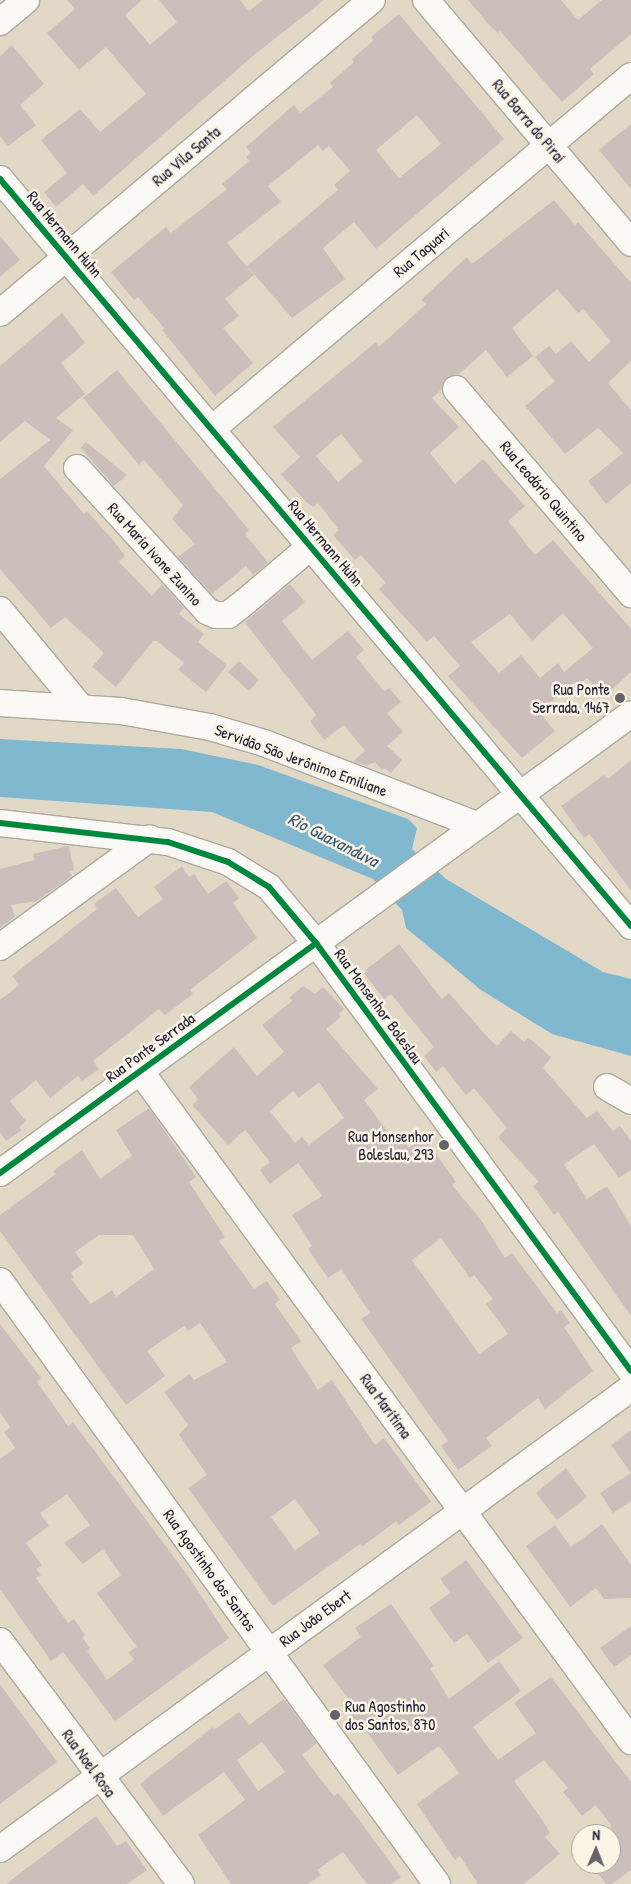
<!DOCTYPE html>
<meta charset="utf-8">
<style>
body{margin:0}
#map{position:relative;width:631px;height:1884px;overflow:hidden;background:#e1d9c6;font-family:"Patrick Hand",sans-serif}
div>[style]{position:absolute}
.water>*{inset:0;background:#80b9cf}
.building>*{inset:0;background:#cbbfbc}
.roads{filter:drop-shadow(1px 0 #ada99f) drop-shadow(-1px 0 #ada99f) drop-shadow(0 1px #ada99f) drop-shadow(0 -1px #ada99f)}
.minor>*{height:26px;margin:-13px;padding:0 13px;transform-origin:13px;border-radius:13px;background:#faf9f6}
.cycleway>*{height:6px;margin:-3px;padding:0 3px;transform-origin:3px;border-radius:3px;background:#00873e}
.dots>*{width:14px;height:14px;translate:-50% -50%;box-sizing:border-box;border:2px solid #fcf5e5;border-radius:50%}
span{translate:-50% -50%;white-space:nowrap;text-align:center;line-height:1.15;-webkit-text-stroke:5px #fcf5e5;paint-order:stroke}
.street-label{font-size:16px;color:#22223b}
.poi-label{font-size:16px;color:#22223b}
.right{translate:-100% -50%;text-align:right}
.left{translate:0 -50%;text-align:left}
.water-label{font-size:18px;color:#375978;font-style:italic}
.north{position:absolute;left:571px;top:1824px;width:50px;height:50px;box-sizing:border-box;background:#fcf5e5;border:1px solid #a5a1a1;border-radius:50%;rotate:1deg;font-size:14px;font-weight:700;line-height:20px;text-align:center;color:#22223b}
.north::after{content:'';display:block;margin:auto;width:18px;height:22px;background:#65626c;clip-path:polygon(50% 0,100% 100%,50% 72%,0 100%)}
</style>
<div id="map">
<div class="water">
<i style="clip-path:polygon(0 739px,181px 749px,258px 765px,408px 819px,417px 828px,412px 849px,446px 879px,603px 972px,631px 979px,631px 1056px,552px 1034px,481px 990px,406px 928px,402px 910px,373px 879px,212px 812px,0 797px)"></i>
</div>
<div class="building">
<i style="clip-path:polygon(67px 0,142px 0,125px 15px,150px 45px,177px 22px,159px 0,240px 0,249px 11px,263px 0,324px 0,254px 55px,93px 196px,83px 184px,56px 207px,44px 192px,67px 173px,41px 140px,80px 109px,100px 132px,146px 94px,106px 47px,79px 70px,47px 33px,75px 9px)"></i>
<i style="clip-path:polygon(468px 0,561px 0,578px 20px,602px 0,631px 0,631px 34px,590px 69px,594px 74px,562px 102px,500px 31px,498px 33px,491px 27px)"></i>
<i style="clip-path:polygon(evenodd,399px 14px,504px 139px,376px 249px,354px 222px,323px 248px,345px 279px,292px 318px,247px 266px,338px 190px,334px 185px,350px 171px,329px 146px,323px 151px,318px 145px,268px 186px,281px 202px,227px 243px,254px 275px,225px 299px,239px 316px,223px 328px,253px 363px,215px 396px,162px 330px,164px 328px,138px 297px,134px 300px,111px 272px,166px 227px,171px 233px,227px 189px,222px 184px,249px 161px,246px 157px,251px 153px,246px 147px,294px 105px,300px 113px,333px 87px,330px 83px,354px 62px,352px 59px,374px 40px,371px 37px,399px 14px,417px 115px,441px 144px,399px 178px,376px 150px,417px 115px)"></i>
<i style="clip-path:polygon(12px 45px,44px 84px,20px 105px,36px 125px,8px 146px,0 136px,0 56px)"></i>
<i style="clip-path:polygon(631px 124px,631px 189px,599px 150px)"></i>
<i style="clip-path:polygon(evenodd,554px 200px,575px 225px,578px 222px,631px 283px,631px 361px,608px 383px,631px 410px,631px 483px,606px 504px,588px 481px,623px 453px,598px 428px,565px 454px,525px 406px,555px 381px,535px 357px,549px 346px,556px 354px,571px 341px,589px 362px,611px 341px,583px 309px,578px 313px,557px 289px,512px 328px,533px 356px,507px 377px,486px 350px,458px 375px,446px 378px,441px 390px,432px 398px,459px 427px,430px 453px,455px 484px,483px 459px,525px 506px,508px 521px,535px 555px,553px 540px,631px 629px,631px 672px,604px 697px,587px 678px,578px 686px,575px 682px,539px 712px,555px 731px,522px 758px,448px 676px,460px 666px,434px 636px,427px 642px,379px 589px,386px 583px,361px 555px,355px 560px,333px 535px,339px 530px,318px 503px,313px 507px,306px 502px,281px 474px,300px 457px,273px 427px,376px 342px,379px 347px,426px 304px,421px 300px,467px 257px,472px 264px,554px 200px,341px 434px,363px 461px,338px 482px,316px 456px,341px 434px,554px 200px,563px 613px,593px 648px,564px 672px,558px 663px,540px 678px,521px 655px,499px 673px,471px 642px,510px 614px,532px 641px,563px 613px)"></i>
<i style="clip-path:polygon(0 236px,20px 260px,0 277px)"></i>
<i style="clip-path:polygon(62px 313px,85px 343px,61px 363px,85px 394px,56px 418px,73px 430px,44px 466px,84px 514px,87px 511px,113px 540px,125px 556px,119px 562px,152px 596px,162px 584px,184px 608px,179px 614px,204px 634px,198px 642px,227px 665px,206px 692px,178px 670px,184px 663px,157px 641px,153px 641px,116px 687px,92px 667px,104px 653px,65px 617px,51px 628px,0 569px,0 479px,50px 440px,25px 421px,0 442px,0 366px)"></i>
<i style="clip-path:polygon(117px 370px,249px 530px,245px 534px,268px 563px,253px 575px,246px 566px,212px 594px,178px 557px,195px 544px,172px 519px,183px 505px,144px 460px,139px 465px,83px 398px)"></i>
<i style="clip-path:polygon(86px 442px,127px 475px,114px 486px,81px 448px)"></i>
<i style="clip-path:polygon(290px 584px,305px 602px,282px 621px,312px 660px,348px 631px,364px 650px,356px 657px,384px 691px,389px 688px,401px 702px,387px 713px,403px 732px,387px 746px,402px 760px,391px 773px,384px 768px,382px 770px,375px 762px,366px 766px,353px 761px,365px 751px,344px 725px,324px 740px,310px 721px,316px 715px,245px 622px)"></i>
<i style="clip-path:polygon(239px 661px,259px 680px,249px 691px,228px 672px)"></i>
<i style="clip-path:polygon(631px 760px,631px 891px,589px 834px,584px 838px,561px 806px,604px 775px,608px 779px)"></i>
<i style="clip-path:polygon(69px 846px,74px 870px,69px 871px,72px 876px,37px 901px,11px 905px,15px 917px,0 928px,0 869px,35px 860px,33px 854px)"></i>
<i style="clip-path:polygon(182px 866px,189px 877px,194px 874px,208px 894px,226px 881px,239px 898px,233px 903px,257px 938px,190px 990px,193px 994px,165px 1015px,159px 1009px,93px 1061px,99px 1069px,82px 1081px,78px 1076px,50px 1098px,36px 1080px,10px 1101px,26px 1121px,19px 1127px,22px 1130px,6px 1141px,0 1132px,0 1000px,19px 985px,12px 976px,97px 909px,94px 904px,116px 888px,138px 917px,163px 899px,154px 887px)"></i>
<i style="clip-path:polygon(399px 944px,442px 999px,449px 993px,490px 1040px,497px 1046px,511px 1031px,524px 1042px,528px 1037px,551px 1057px,543px 1068px,587px 1118px,597px 1111px,613px 1131px,620px 1126px,631px 1141px,631px 1170px,619px 1178px,594px 1144px,564px 1164px,587px 1199px,607px 1186px,631px 1226px,631px 1316px,558px 1212px,554px 1215px,533px 1186px,539px 1182px,498px 1137px,507px 1128px,474px 1088px,466px 1095px,443px 1066px,436px 1072px,424px 1056px,434px 1047px,391px 994px,384px 999px,363px 972px)"></i>
<i style="clip-path:polygon(evenodd,303px 986px,315px 994px,323px 987px,344px 1009px,339px 1014px,341px 1017px,326px 1029px,378px 1089px,364px 1100px,394px 1140px,399px 1136px,409px 1148px,424px 1137px,456px 1182px,452px 1185px,481px 1220px,505px 1258px,512px 1253px,557px 1313px,561px 1310px,570px 1323px,564px 1327px,593px 1371px,545px 1409px,538px 1398px,486px 1438px,492px 1446px,458px 1470px,441px 1446px,448px 1441px,361px 1319px,370px 1313px,341px 1269px,328px 1278px,308px 1249px,312px 1246px,292px 1215px,322px 1196px,298px 1163px,270px 1184px,260px 1170px,270px 1162px,245px 1130px,228px 1145px,192px 1105px,198px 1100px,189px 1087px,234px 1047px,257px 1076px,284px 1052px,262px 1025px,292px 1001px,289px 998px,303px 986px,319px 1082px,344px 1118px,309px 1145px,302px 1137px,295px 1143px,270px 1111px,293px 1091px,299px 1098px,319px 1082px,303px 986px,441px 1238px,470px 1278px,474px 1275px,493px 1299px,486px 1304px,508px 1334px,479px 1354px,412px 1260px,441px 1238px)"></i>
<i style="clip-path:polygon(evenodd,149px 1108px,196px 1177px,189px 1182px,225px 1237px,219px 1241px,254px 1289px,267px 1281px,280px 1300px,275px 1304px,301px 1341px,291px 1348px,318px 1390px,332px 1380px,375px 1445px,384px 1438px,431px 1502px,399px 1525px,396px 1521px,362px 1547px,360px 1544px,273px 1606px,188px 1488px,207px 1475px,179px 1435px,188px 1425px,164px 1392px,189px 1374px,194px 1380px,227px 1362px,200px 1323px,188px 1331px,184px 1326px,147px 1351px,165px 1376px,126px 1405px,0 1231px,0 1215px,56px 1174px,53px 1171px,82px 1150px,100px 1179px,132px 1156px,116px 1130px,149px 1108px,99px 1235px,133px 1235px,154px 1269px,116px 1297px,112px 1290px,91px 1304px,71px 1279px,74px 1277px,71px 1273px,83px 1263px,75px 1252px,99px 1235px,149px 1108px,295px 1499px,320px 1533px,295px 1550px,271px 1517px,295px 1499px)"></i>
<i style="clip-path:polygon(evenodd,0 1324px,41px 1378px,37px 1382px,68px 1426px,73px 1422px,188px 1576px,229px 1638px,115px 1721px,63px 1652px,51px 1661px,0 1589px,0 1459px,15px 1448px,4px 1432px,10px 1427px,0 1412px,0 1324px,67px 1494px,90px 1525px,64px 1543px,83px 1564px,103px 1549px,121px 1575px,97px 1593px,137px 1647px,128px 1652px,134px 1660px,107px 1680px,87px 1651px,90px 1649px,83px 1638px,85px 1635px,74px 1619px,68px 1623px,36px 1578px,41px 1575px,36px 1569px,42px 1565px,26px 1543px,49px 1526px,40px 1513px,67px 1494px)"></i>
<i style="clip-path:polygon(631px 1430px,631px 1501px,613px 1513px,600px 1493px,631px 1473px,611px 1445px)"></i>
<i style="clip-path:polygon(566px 1468px,587px 1497px,557px 1520px,536px 1493px)"></i>
<i style="clip-path:polygon(602px 1524px,631px 1565px,631px 1598px,604px 1599px,596px 1588px,570px 1607px,526px 1546px,555px 1525px,571px 1547px)"></i>
<i style="clip-path:polygon(466px 1560px,523px 1638px,488px 1663px,467px 1634px,454px 1643px,429px 1608px,450px 1593px,440px 1579px)"></i>
<i style="clip-path:polygon(391px 1604px,434px 1666px,430px 1668px,449px 1699px,499px 1661px,521px 1691px,473px 1727px,498px 1760px,536px 1733px,514px 1703px,551px 1677px,631px 1782px,631px 1870px,612px 1884px,606px 1884px,591px 1864px,611px 1864px,611px 1825px,596px 1805px,582px 1816px,563px 1792px,568px 1788px,544px 1760px,514px 1781px,543px 1821px,550px 1833px,545px 1837px,560px 1854px,524px 1884px,478px 1884px,460px 1856px,455px 1860px,417px 1804px,459px 1773px,439px 1746px,398px 1775px,363px 1727px,360px 1729px,347px 1710px,353px 1705px,323px 1665px,361px 1637px,355px 1628px)"></i>
<i style="clip-path:polygon(631px 1626px,631px 1655px,614px 1667px,600px 1648px)"></i>
<i style="clip-path:polygon(0 1684px,57px 1762px,0 1804px)"></i>
<i style="clip-path:polygon(evenodd,284px 1699px,317px 1743px,302px 1755px,334px 1796px,338px 1793px,351px 1809px,401px 1877px,391px 1884px,367px 1884px,343px 1852px,317px 1870px,321px 1875px,308px 1884px,231px 1884px,198px 1835px,245px 1800px,224px 1772px,163px 1816px,140px 1784px,213px 1727px,214px 1730px,239px 1712px,249px 1725px,284px 1699px,262px 1742px,285px 1772px,258px 1791px,237px 1760px,262px 1742px)"></i>
<i style="clip-path:polygon(96px 1816px,117px 1846px,126px 1841px,147px 1870px,127px 1884px,6px 1884px)"></i>
</div>
<div class="roads">
<div class="minor">
<i style="left:426px;top:0;width:318px;rotate:49.8deg"></i>
<i style="left:0;top:22px;width:34px;rotate:-40deg"></i>
<i style="left:0;top:179px;width:978px;rotate:49.81deg"></i>
<i style="left:0;top:313px;width:486px;rotate:-40.1deg"></i>
<i style="left:456px;top:389px;width:270px;rotate:49.5deg"></i>
<i style="left:212px;top:429px;width:548px;rotate:-40.11deg"></i>
<i style="left:77px;top:468px;width:193px;rotate:47.7deg"></i>
<i style="left:207px;top:611px;width:10px;rotate:24deg"></i>
<i style="left:216px;top:615px;width:12px"></i>
<i style="left:228px;top:615px;width:15px;rotate:-37deg"></i>
<i style="left:240px;top:606px;width:93px;rotate:-40.2deg"></i>
<i style="left:0;top:610px;width:127px;rotate:50.4deg"></i>
<i style="left:0;top:703px;width:121px;rotate:3.8deg"></i>
<i style="left:121px;top:711px;width:90px;rotate:10.2deg"></i>
<i style="left:210px;top:727px;width:56px;rotate:16.5deg"></i>
<i style="left:264px;top:743px;width:228px;rotate:21.1deg"></i>
<i style="left:0;top:823px;width:169px;rotate:6.5deg"></i>
<i style="left:168px;top:842px;width:63px;rotate:18.4deg"></i>
<i style="left:228px;top:862px;width:48px;rotate:31.4deg"></i>
<i style="left:269px;top:887px;width:73px;rotate:50deg"></i>
<i style="left:316px;top:943px;width:531px;rotate:53.65deg"></i>
<i style="left:0;top:947px;width:185px;rotate:-36deg"></i>
<i style="left:140px;top:1071px;width:831px;rotate:53.76deg"></i>
<i style="left:607px;top:1087px;width:28px;rotate:30deg"></i>
<i style="left:0;top:1173px;width:780px;rotate:-36.03deg"></i>
<i style="left:0;top:1281px;width:745px;rotate:54.07deg"></i>
<i style="left:0;top:1641px;width:303px;rotate:53.3deg"></i>
<i style="left:0;top:1849px;width:781px;rotate:-36.15deg"></i>
</div>
</div>
<div class="cycleway">
<i style="left:0;top:179px;width:978px;rotate:49.81deg"></i>
<i style="left:0;top:823px;width:169px;rotate:6.5deg"></i>
<i style="left:168px;top:842px;width:63px;rotate:18.4deg"></i>
<i style="left:228px;top:862px;width:48px;rotate:31.4deg"></i>
<i style="left:269px;top:887px;width:73px;rotate:50deg"></i>
<i style="left:316px;top:943px;width:531px;rotate:53.65deg"></i>
<i style="left:0;top:1173px;width:391px;rotate:-36deg"></i>
</div>
<div class="dots">
<i style="left:620px;top:698px;background:#65626c"></i>
<i style="left:444px;top:1145px;background:#65626c"></i>
<i style="left:335px;top:1715px;background:#65626c"></i>
</div>
<div class="street-label">
<span style="left:529px;top:121px;rotate:50deg">Rua Barra do Piraí</span>
<span style="left:186px;top:156px;rotate:-40deg">Rua Vila Santa</span>
<span style="left:65px;top:234px;rotate:50deg">Rua Hermann Huhn</span>
<span style="left:421px;top:252px;rotate:-40deg">Rua Taquari</span>
<span style="left:544px;top:491px;rotate:50deg">Rua Leodório Quintino</span>
<span style="left:326px;top:543px;rotate:50deg">Rua Hermann Huhn</span>
<span style="left:155px;top:554px;rotate:48deg">Rua Maria Ivone Zunino</span>
<span style="left:301px;top:760px;rotate:20deg">Servidão São Jerônimo Emiliane</span>
<span style="left:379px;top:1006px;rotate:54deg">Rua Monsenhor Boleslau</span>
<span style="left:150px;top:1047px;rotate:-36deg">Rua Ponte Serrada</span>
<span style="left:386px;top:1406px;rotate:54deg">Rua Marítima</span>
<span style="left:210px;top:1570px;rotate:54deg">Rua Agostinho dos Santos</span>
<span style="left:315px;top:1618px;rotate:-36deg">Rua João Ebert</span>
<span style="left:89px;top:1763px;rotate:54deg">Rua Noel Rosa</span>
</div>
<div class="poi-label">
<span class="right" style="left:610px;top:698px">Rua Ponte<br>Serrada, 1467</span>
<span class="right" style="left:434px;top:1145px">Rua Monsenhor<br>Boleslau, 293</span>
<span class="left" style="left:345px;top:1715px">Rua Agostinho<br>dos Santos, 870</span>
</div>
<div class="water-label">
<span style="left:333px;top:840px;rotate:27deg">Rio Guaxanduva</span>
</div>
<div class="north">N</div>
</div>
